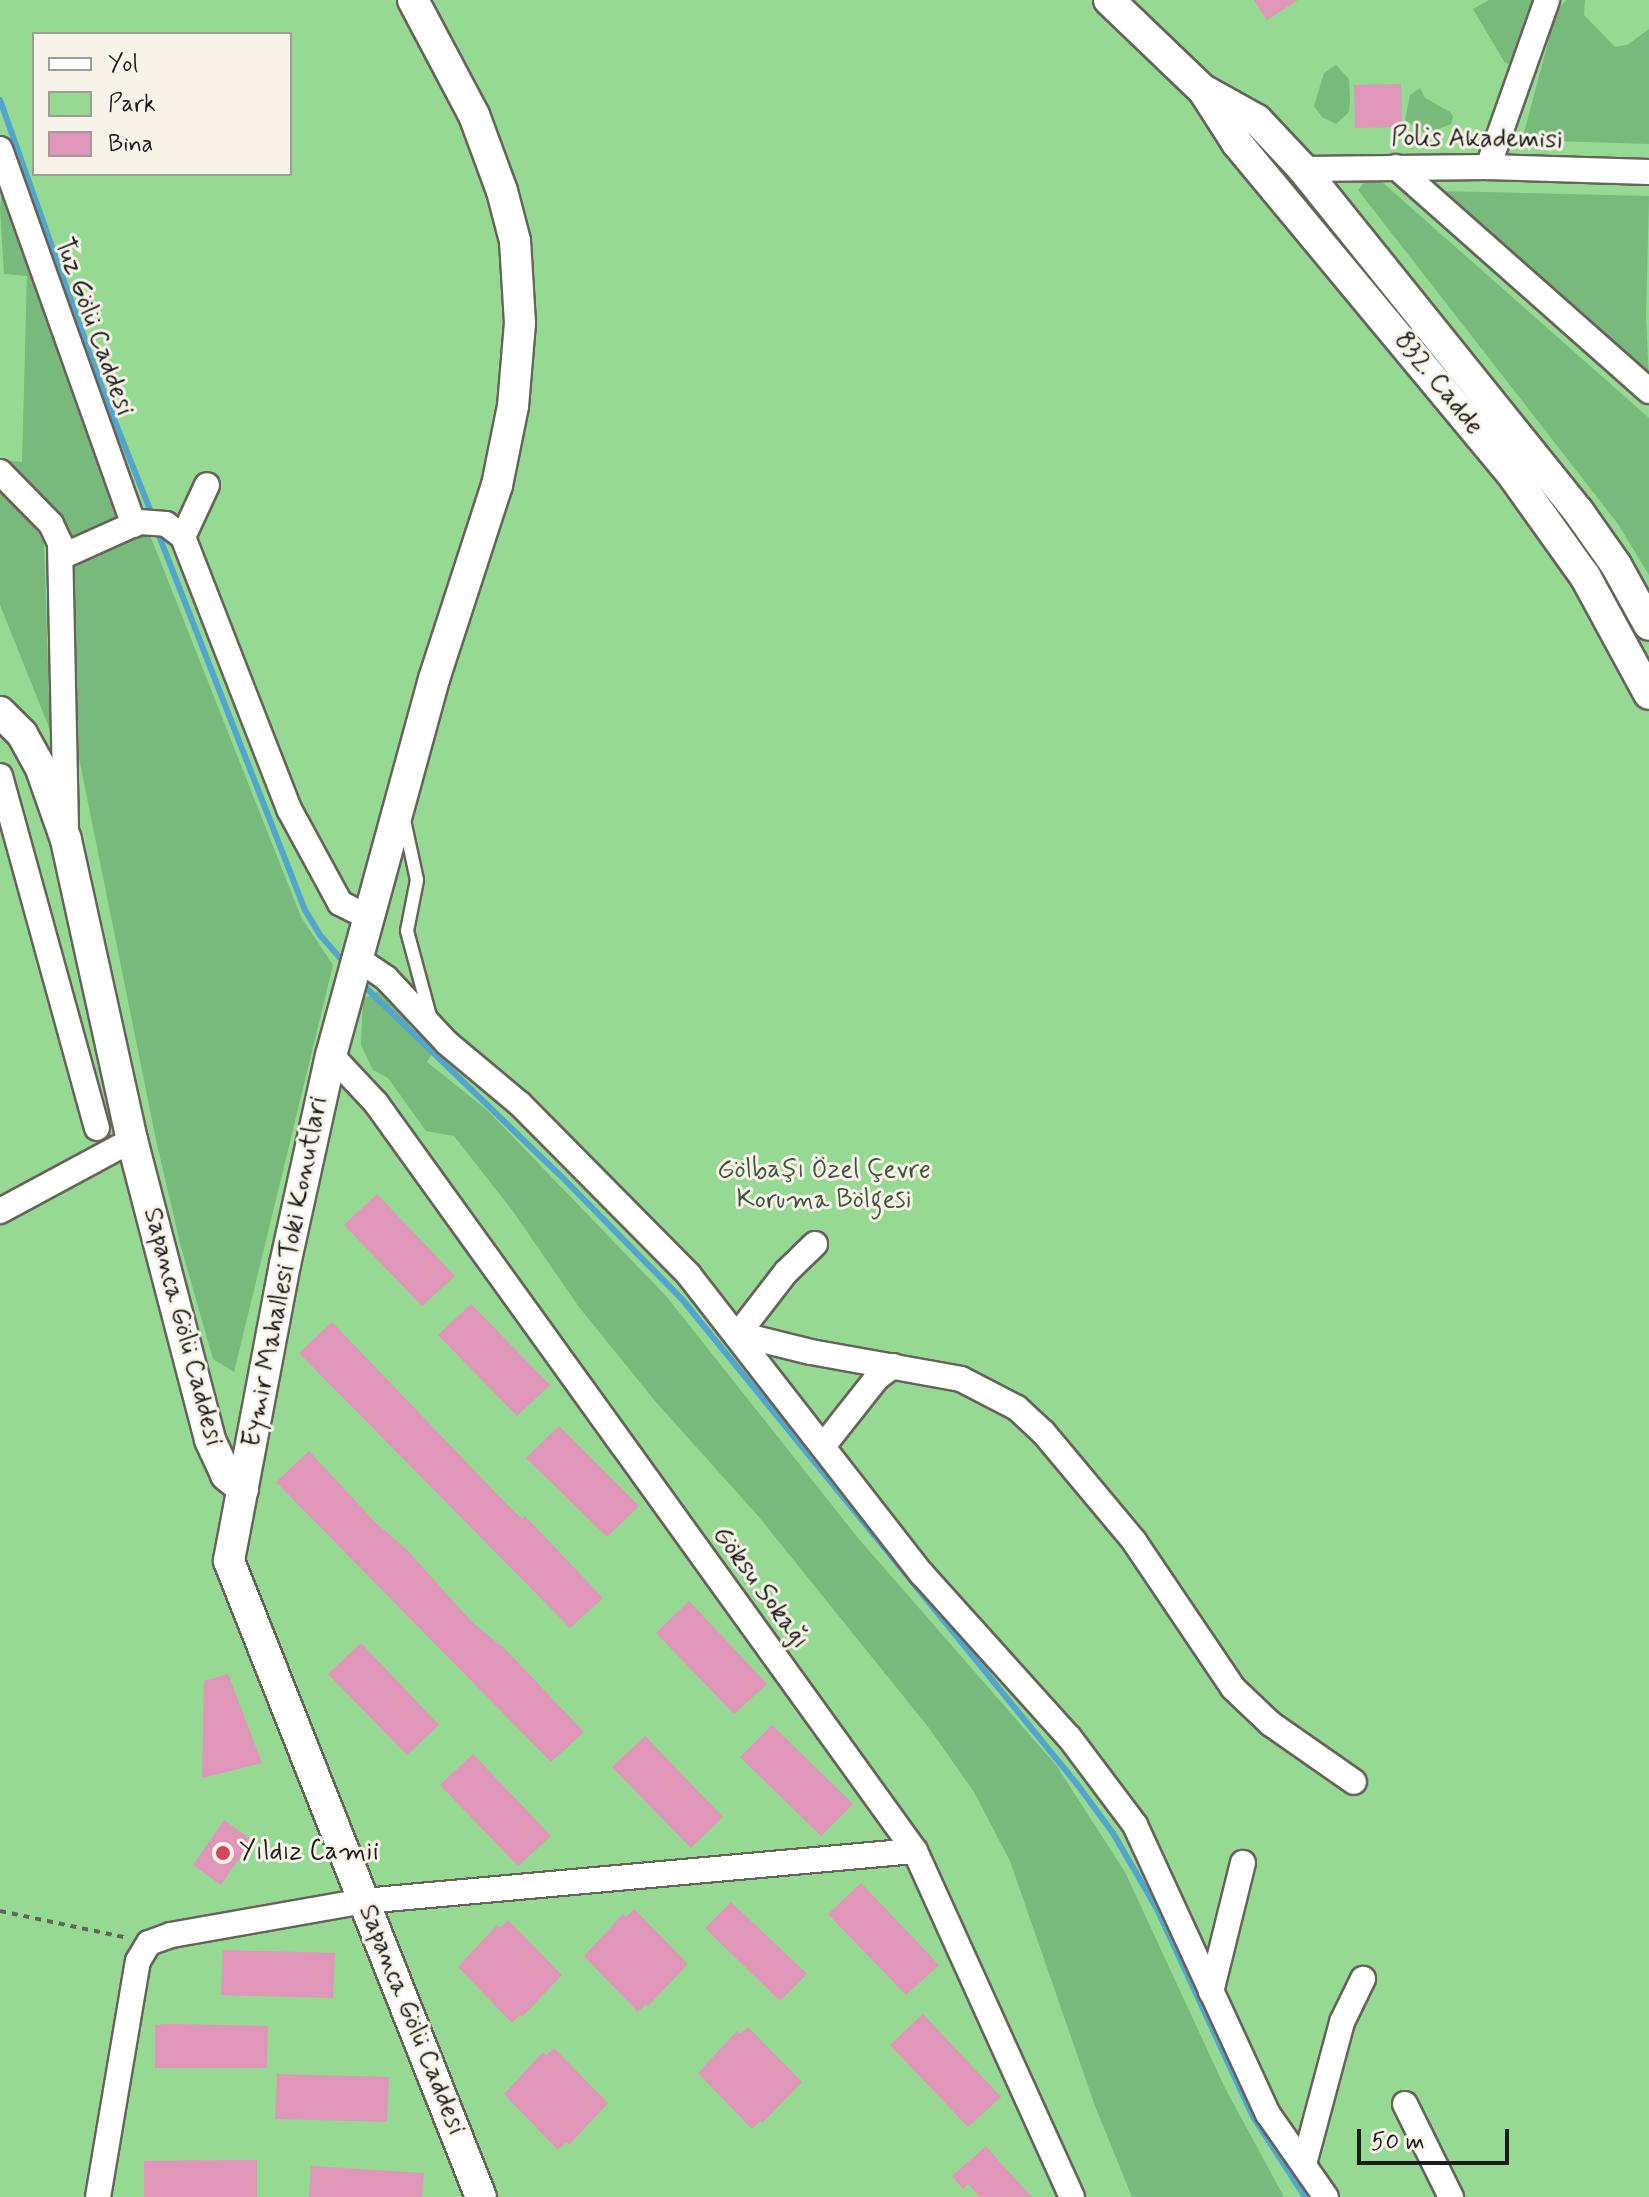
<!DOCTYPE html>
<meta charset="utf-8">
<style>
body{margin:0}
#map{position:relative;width:1649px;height:2197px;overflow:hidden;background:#f3e8d1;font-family:Mynerve,sans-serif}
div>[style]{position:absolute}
.green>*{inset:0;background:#95d992}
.forest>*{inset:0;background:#78b97c}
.stream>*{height:6px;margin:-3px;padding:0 3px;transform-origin:3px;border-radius:3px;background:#52a5cd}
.building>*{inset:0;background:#df96b9}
.path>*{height:4px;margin-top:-2px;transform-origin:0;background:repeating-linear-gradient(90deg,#67635b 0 6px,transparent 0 12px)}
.roads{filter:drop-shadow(2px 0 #67635b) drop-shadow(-2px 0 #67635b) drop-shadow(0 2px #67635b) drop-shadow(0 -2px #67635b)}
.service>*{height:12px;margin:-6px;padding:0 6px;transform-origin:6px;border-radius:6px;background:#fff}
.minor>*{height:24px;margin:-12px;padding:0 12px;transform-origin:12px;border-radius:12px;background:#fff}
.tertiary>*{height:30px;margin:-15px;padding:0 15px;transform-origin:15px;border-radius:15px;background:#fff}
.dots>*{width:22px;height:22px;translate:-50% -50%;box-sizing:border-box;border:4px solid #f7f3e8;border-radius:50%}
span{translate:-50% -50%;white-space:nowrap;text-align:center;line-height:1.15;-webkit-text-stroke:6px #f7f3e8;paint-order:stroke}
.street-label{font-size:26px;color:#1c1c1c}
.park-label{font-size:26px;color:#40553f}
.poi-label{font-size:26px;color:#1c1c1c}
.left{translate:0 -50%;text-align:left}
.legend{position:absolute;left:32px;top:32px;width:260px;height:144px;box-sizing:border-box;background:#f7f3e8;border:2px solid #9f9d96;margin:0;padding:10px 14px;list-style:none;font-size:24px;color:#1c1c1c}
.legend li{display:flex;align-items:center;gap:16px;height:40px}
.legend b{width:40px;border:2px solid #9f9d96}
.scale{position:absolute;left:1357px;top:2129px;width:152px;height:36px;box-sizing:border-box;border:4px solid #1c1c1c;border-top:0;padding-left:10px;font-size:24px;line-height:28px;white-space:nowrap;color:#1c1c1c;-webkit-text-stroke:6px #f7f3e8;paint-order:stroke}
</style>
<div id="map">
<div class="green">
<i style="clip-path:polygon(evenodd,0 0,1649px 0,1649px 2197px,0 2197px,0 0,34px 34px,290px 34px,290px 174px,34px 174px,34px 34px)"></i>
</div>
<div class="forest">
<i style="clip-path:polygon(1489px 0,1533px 0,1509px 64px,1505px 63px,1473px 9px)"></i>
<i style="clip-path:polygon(1566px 0,1585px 0,1584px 15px,1615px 47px,1627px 45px,1649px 29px,1649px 144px,1522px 140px,1556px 13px)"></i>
<i style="clip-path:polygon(1336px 65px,1349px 79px,1350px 99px,1349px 112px,1336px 124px,1322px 117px,1314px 106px,1324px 73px)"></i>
<i style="clip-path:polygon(1420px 88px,1425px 98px,1450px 112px,1453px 116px,1451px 124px,1426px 134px,1405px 120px,1410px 95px)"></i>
<i style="clip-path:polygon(1382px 182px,1649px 418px,1649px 575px,1618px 524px,1358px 190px,1364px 183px)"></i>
<i style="clip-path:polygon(3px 184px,124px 523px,70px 546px,0 465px,0 460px,22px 462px,27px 276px,4px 274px,0 208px)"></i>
<i style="clip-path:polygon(1437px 191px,1649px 196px,1646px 317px,1649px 380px)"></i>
<i style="clip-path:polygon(0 492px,36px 529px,44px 543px,50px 730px,0 605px)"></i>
<i style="clip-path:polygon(148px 530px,301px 917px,333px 965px,234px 1372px,213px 1359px,181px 1247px,156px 1140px,74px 733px,69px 561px)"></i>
<i style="clip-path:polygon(379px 991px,394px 999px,412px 1030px,429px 1035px,435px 1049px,427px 1062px,487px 1110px,666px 1296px,858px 1538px,1056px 1765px,1125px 1872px,1225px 2088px,1284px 2197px,1132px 2197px,1095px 2106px,1010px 1861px,974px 1792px,929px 1728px,759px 1517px,655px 1401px,579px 1307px,512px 1210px,454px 1136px,426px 1131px,388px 1078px,373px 1070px,361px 1045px,363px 999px)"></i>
</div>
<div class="stream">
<i style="left:0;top:100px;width:317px;rotate:70.5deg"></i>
<i style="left:106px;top:399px;width:127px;rotate:68.3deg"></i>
<i style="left:156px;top:528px;width:410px;rotate:68.7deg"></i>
<i style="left:305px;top:910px;width:29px;rotate:59deg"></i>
<i style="left:320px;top:935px;width:41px;rotate:48.9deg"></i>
<i style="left:362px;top:984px;width:274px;rotate:44deg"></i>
<i style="left:559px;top:1174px;width:174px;rotate:45.5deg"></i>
<i style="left:681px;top:1298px;width:627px;rotate:50.83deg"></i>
<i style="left:1077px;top:1784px;width:61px;rotate:53.7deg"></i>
<i style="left:1113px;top:1833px;width:88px;rotate:59.9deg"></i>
<i style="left:1157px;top:1909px;width:227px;rotate:65.2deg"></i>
<i style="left:1252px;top:2115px;width:98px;rotate:57.1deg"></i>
</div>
<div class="building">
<i style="clip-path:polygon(1254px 0,1298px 0,1267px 20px)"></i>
<i style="clip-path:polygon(1401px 84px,1402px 127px,1355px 128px,1354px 85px)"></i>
<i style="clip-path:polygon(377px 1194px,455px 1276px,422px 1306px,344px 1225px)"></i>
<i style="clip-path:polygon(471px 1304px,550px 1385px,517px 1416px,438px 1335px)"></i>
<i style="clip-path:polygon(332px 1322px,494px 1491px,522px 1519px,525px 1516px,603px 1598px,570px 1628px,299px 1353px)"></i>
<i style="clip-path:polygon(559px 1426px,639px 1506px,607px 1537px,526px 1458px)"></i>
<i style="clip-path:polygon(309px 1451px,375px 1522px,407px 1550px,472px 1622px,506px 1650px,584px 1732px,551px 1762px,276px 1482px)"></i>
<i style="clip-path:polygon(689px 1601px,767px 1684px,734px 1714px,656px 1633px)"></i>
<i style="clip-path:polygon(361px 1643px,439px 1725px,407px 1755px,328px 1674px)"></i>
<i style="clip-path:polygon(228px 1674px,262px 1763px,202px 1778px,204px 1681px)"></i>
<i style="clip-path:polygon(772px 1725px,853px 1804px,821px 1836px,740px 1757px)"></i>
<i style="clip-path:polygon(645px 1736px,723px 1817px,691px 1848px,612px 1767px)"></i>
<i style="clip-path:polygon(473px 1754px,551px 1836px,518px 1866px,440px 1785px)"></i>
<i style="clip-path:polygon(224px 1820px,252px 1840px,221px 1885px,193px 1865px)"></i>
<i style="clip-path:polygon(861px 1883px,939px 1965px,906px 1995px,828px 1914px)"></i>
<i style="clip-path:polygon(731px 1902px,807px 1974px,780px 2001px,705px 1928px)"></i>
<i style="clip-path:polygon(634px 1909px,688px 1964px,648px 2006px,646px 2004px,638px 2012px,584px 1956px,623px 1914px,626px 1917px)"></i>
<i style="clip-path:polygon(508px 1920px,562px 1975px,522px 2017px,520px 2015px,512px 2023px,458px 1967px,497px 1925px,500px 1928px)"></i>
<i style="clip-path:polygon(223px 1950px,335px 1953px,333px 1998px,221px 1995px)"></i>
<i style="clip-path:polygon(923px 2014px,1001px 2097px,968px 2127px,890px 2045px)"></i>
<i style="clip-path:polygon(174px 2024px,268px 2026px,267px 2068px,155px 2068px,155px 2025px)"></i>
<i style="clip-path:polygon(748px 2027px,802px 2082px,762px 2123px,760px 2121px,752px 2129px,698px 2073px,737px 2031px,740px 2034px)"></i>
<i style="clip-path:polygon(554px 2048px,608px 2103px,569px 2145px,566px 2142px,558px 2150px,504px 2094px,543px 2052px,546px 2055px)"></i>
<i style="clip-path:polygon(277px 2074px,389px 2077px,387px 2122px,275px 2119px)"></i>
<i style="clip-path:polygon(986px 2146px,998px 2160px,1032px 2197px,980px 2197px,968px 2184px,963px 2189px,952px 2176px)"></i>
<i style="clip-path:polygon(240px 2160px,257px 2160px,257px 2197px,144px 2197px,144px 2161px)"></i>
<i style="clip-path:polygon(311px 2166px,424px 2173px,422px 2197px,309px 2197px)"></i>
</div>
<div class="path">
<i style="left:0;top:1911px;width:131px;rotate:11.9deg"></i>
</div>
<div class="roads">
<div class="service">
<i style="left:404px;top:820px;width:61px;rotate:77.8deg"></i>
<i style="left:417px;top:880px;width:52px;rotate:101.1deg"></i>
<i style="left:407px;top:931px;width:92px;rotate:74.9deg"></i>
</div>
<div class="minor">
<i style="left:0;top:149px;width:399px;rotate:70.4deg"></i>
<i style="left:1396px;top:167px;width:338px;rotate:41.5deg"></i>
<i style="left:1488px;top:167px;width:177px;rotate:-70.5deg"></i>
<i style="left:1303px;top:169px;width:185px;rotate:-0.6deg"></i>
<i style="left:1488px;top:167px;width:161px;rotate:1.8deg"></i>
<i style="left:0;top:472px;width:73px;rotate:45.6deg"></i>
<i style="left:51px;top:524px;width:21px;rotate:65deg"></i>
<i style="left:60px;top:543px;width:283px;rotate:88.8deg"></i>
<i style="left:183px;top:537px;width:57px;rotate:-65.2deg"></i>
<i style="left:61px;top:557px;width:85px;rotate:-24.2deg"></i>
<i style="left:139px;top:522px;width:27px;rotate:4deg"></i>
<i style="left:166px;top:524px;width:21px;rotate:37deg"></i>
<i style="left:183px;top:537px;width:292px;rotate:68.7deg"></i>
<i style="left:289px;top:809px;width:107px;rotate:61.5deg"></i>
<i style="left:340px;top:903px;width:29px;rotate:27deg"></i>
<i style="left:0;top:776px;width:365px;rotate:74.6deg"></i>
<i style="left:355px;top:957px;width:37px;rotate:34deg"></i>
<i style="left:386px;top:978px;width:89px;rotate:46.8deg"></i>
<i style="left:447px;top:1043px;width:95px;rotate:39.9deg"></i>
<i style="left:520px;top:1104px;width:240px;rotate:45.3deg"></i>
<i style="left:689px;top:1275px;width:379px;rotate:52.1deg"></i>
<i style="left:922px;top:1574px;width:219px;rotate:48deg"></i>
<i style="left:1069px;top:1737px;width:110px;rotate:53.1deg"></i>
<i style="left:1135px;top:1825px;width:318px;rotate:65.3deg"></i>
<i style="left:1268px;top:2114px;width:101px;rotate:55.1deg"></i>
<i style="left:331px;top:1055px;width:66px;rotate:46.8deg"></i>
<i style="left:376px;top:1103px;width:922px;rotate:54.22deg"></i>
<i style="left:915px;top:1851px;width:380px;rotate:65.6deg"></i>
<i style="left:0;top:1211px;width:150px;rotate:-28.3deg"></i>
<i style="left:815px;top:1244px;width:40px;rotate:136deg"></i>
<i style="left:786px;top:1272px;width:78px;rotate:127.7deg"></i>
<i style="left:738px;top:1334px;width:75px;rotate:13.9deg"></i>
<i style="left:811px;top:1352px;width:152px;rotate:10.2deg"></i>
<i style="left:961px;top:1379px;width:63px;rotate:27.4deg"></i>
<i style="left:1017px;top:1408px;width:35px;rotate:43deg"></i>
<i style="left:1043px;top:1432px;width:142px;rotate:50.1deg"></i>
<i style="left:1134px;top:1541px;width:177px;rotate:56deg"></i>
<i style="left:1233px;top:1688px;width:52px;rotate:43.5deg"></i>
<i style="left:1271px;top:1724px;width:101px;rotate:34.9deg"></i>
<i style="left:824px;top:1445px;width:85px;rotate:-51.7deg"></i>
<i style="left:877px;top:1378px;width:20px;rotate:-37deg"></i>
<i style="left:1211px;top:1992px;width:133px;rotate:-76.1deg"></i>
<i style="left:1405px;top:2104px;width:104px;rotate:63.7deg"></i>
<i style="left:1304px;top:2164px;width:147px;rotate:-75deg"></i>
<i style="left:1342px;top:2022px;width:48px;rotate:-64deg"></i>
<i style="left:98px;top:2197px;width:239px;rotate:-80.4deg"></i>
<i style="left:138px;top:1961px;width:21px;rotate:-59deg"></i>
<i style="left:149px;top:1943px;width:23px;rotate:-20deg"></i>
<i style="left:171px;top:1935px;width:196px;rotate:-10deg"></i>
<i style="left:364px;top:1901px;width:553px;rotate:-5.19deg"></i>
</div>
<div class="tertiary">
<i style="left:413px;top:0;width:130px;rotate:62.1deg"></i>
<i style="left:474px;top:115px;width:81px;rotate:69.8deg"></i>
<i style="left:502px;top:191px;width:52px;rotate:75.4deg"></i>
<i style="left:515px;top:241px;width:82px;rotate:86.5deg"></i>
<i style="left:520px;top:323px;width:83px;rotate:94.8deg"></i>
<i style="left:513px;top:406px;width:81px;rotate:101.4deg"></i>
<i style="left:497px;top:485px;width:204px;rotate:108deg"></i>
<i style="left:434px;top:679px;width:390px;rotate:105.3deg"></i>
<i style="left:331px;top:1055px;width:214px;rotate:102.4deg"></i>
<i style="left:285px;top:1264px;width:302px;rotate:100.7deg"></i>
<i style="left:229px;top:1561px;width:684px;rotate:68.39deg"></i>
<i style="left:1109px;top:0;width:130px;rotate:43.8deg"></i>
<i style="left:1203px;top:90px;width:63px;rotate:57.3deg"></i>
<i style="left:1237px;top:143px;width:434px;rotate:50.3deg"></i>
<i style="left:1514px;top:477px;width:122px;rotate:54.4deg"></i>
<i style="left:1585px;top:576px;width:134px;rotate:61.5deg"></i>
<i style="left:1207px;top:92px;width:57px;rotate:29.2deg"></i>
<i style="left:1257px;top:120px;width:67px;rotate:46.8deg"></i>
<i style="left:1303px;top:169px;width:439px;rotate:51.2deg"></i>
<i style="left:1578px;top:511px;width:66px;rotate:54.9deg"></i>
<i style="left:1616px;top:565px;width:68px;rotate:61.2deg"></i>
<i style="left:0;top:712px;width:31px;rotate:45deg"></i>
<i style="left:22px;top:734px;width:37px;rotate:61deg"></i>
<i style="left:40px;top:766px;width:78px;rotate:70.6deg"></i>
<i style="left:66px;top:840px;width:307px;rotate:77.6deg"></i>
<i style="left:132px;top:1140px;width:310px;rotate:75.4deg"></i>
<i style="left:210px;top:1440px;width:38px;rotate:65deg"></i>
<i style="left:226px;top:1475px;width:22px;rotate:39deg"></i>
</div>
</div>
<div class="dots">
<i style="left:223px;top:1853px;background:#d1495b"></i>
</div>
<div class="street-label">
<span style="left:1477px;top:140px;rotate:1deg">Polis Akademisi</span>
<span style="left:93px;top:327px;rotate:70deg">Tuz Gölü Caddesi</span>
<span style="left:1438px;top:384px;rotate:51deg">832. Cadde</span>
<span style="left:286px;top:1272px;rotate:-79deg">Eymir Mahallesi Toki Konutlari</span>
<span style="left:182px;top:1327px;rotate:75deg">Sapanca Gölü Caddesi</span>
<span style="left:760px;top:1588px;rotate:54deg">Göksu Sokağı</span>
<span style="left:411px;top:2020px;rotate:68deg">Sapanca Gölü Caddesi</span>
</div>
<div class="park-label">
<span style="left:824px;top:1186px">Gölbaşı Özel Çevre<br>Koruma Bölgesi</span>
</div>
<div class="poi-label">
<span class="left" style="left:239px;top:1853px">Yıldız Camii</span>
</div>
<ul class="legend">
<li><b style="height:10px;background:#fff"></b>Yol</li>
<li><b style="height:22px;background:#95d992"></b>Park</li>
<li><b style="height:22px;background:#df96b9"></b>Bina</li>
</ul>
<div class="scale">50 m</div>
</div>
